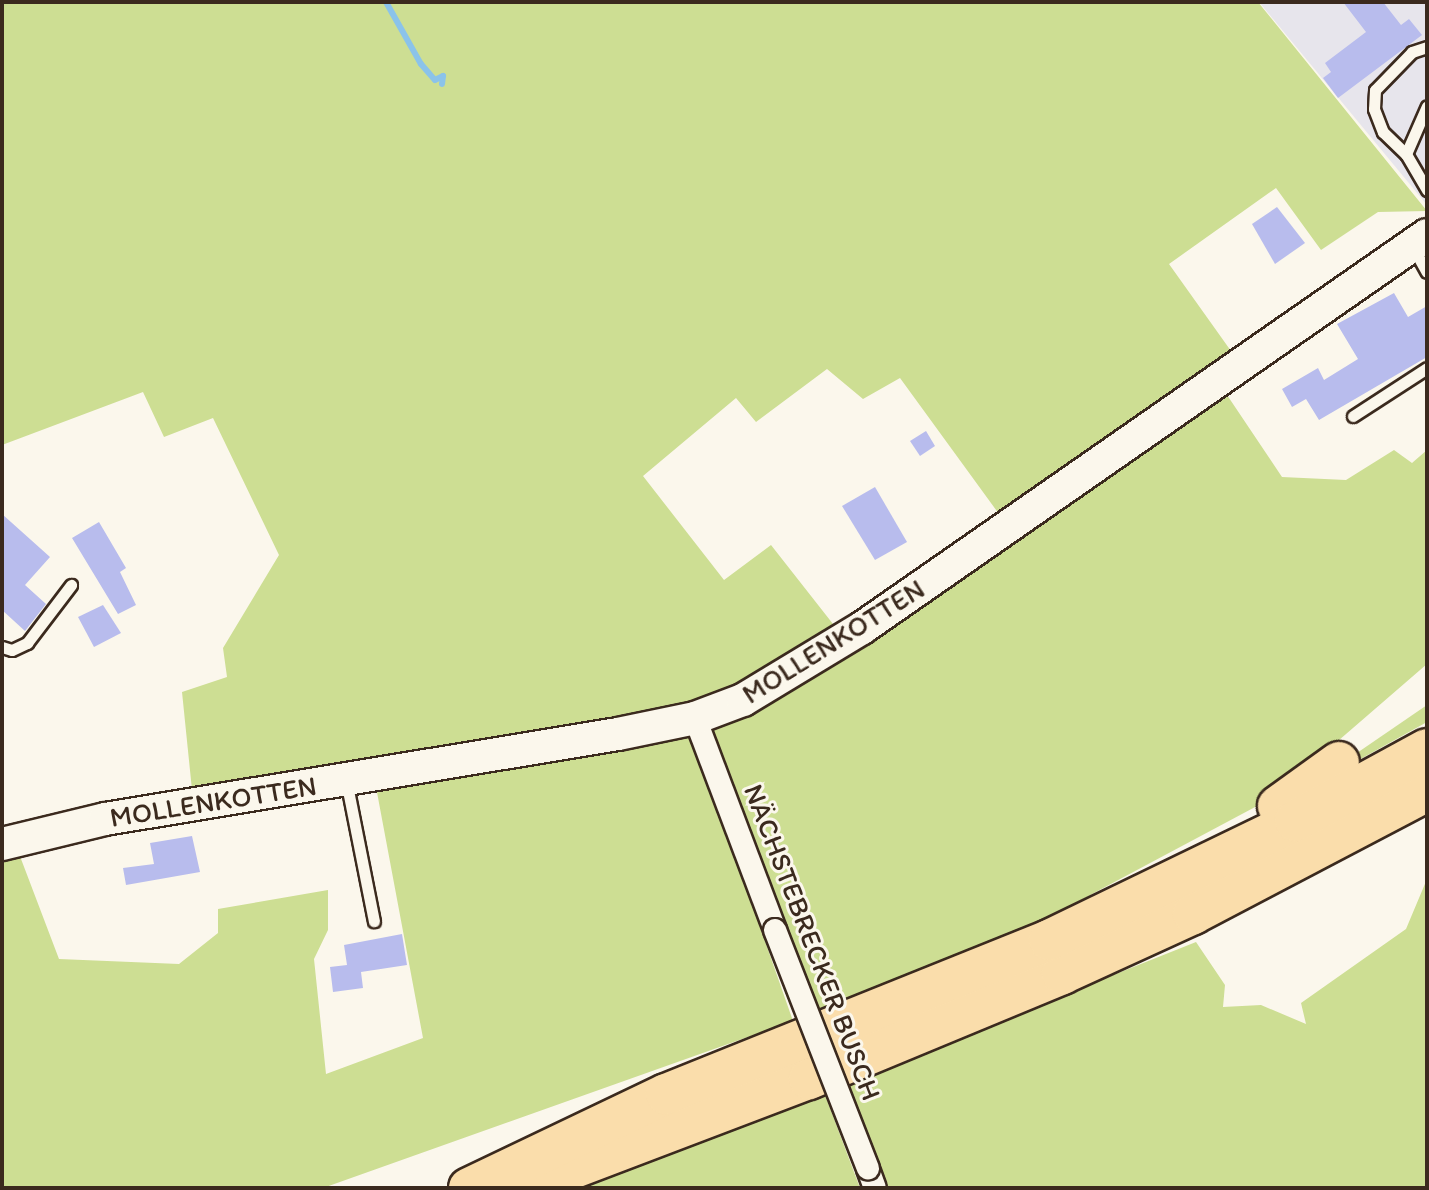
<!DOCTYPE html>
<meta charset="utf-8">
<style>
body{margin:0}
#map{position:relative;width:1429px;height:1190px;overflow:hidden;background:#fbf7ec;font-family:Itim,sans-serif}
div>[style]{position:absolute}
.built>*{inset:0;background:#e7e5ec}
.green>*{inset:0;background:#cdde93}
.stream>*{height:6px;margin:-3px;padding:0 3px;transform-origin:3px;border-radius:3px;background:#8bc3ea}
.building>*{inset:0;background:#b8bced}
.roads{filter:drop-shadow(2px 0 #3b2a1e) drop-shadow(-2px 0 #3b2a1e) drop-shadow(0 2px #3b2a1e) drop-shadow(0 -2px #3b2a1e)}
.service>*{height:11px;margin:-5.5px;padding:0 5.5px;transform-origin:5.5px;border-radius:5.5px;background:#fbf7ec}
.minor>*{height:22px;margin:-11px;padding:0 11px;transform-origin:11px;border-radius:11px;background:#fbf7ec}
.secondary>*{height:32px;margin:-16px;padding:0 16px;transform-origin:16px;border-radius:16px;background:#fbf7ec}
.motorway>*{height:40px;margin:-20px;padding:0 20px;transform-origin:20px;border-radius:20px;background:#faddab}
.bridges{filter:drop-shadow(2px 0 #3b2a1e) drop-shadow(-2px 0 #3b2a1e) drop-shadow(0 2px #3b2a1e) drop-shadow(0 -2px #3b2a1e)}
.minor-bridge>*{height:22px;margin:-11px;padding:0 11px;transform-origin:11px;border-radius:11px;background:#fbf7ec}
span{translate:-50% -50%;white-space:nowrap;text-align:center;line-height:1.15;-webkit-text-stroke:6px #fbf7ec;paint-order:stroke}
.street-label{font-size:28px;color:#3b2a1e}
.frame{position:absolute;inset:0;border:4px solid #3b2a1e;pointer-events:none}
</style>
<div id="map">
<div class="built">
<i style="clip-path:polygon(1259px 2px,1427px 2px,1427px 205px)"></i>
</div>
<div class="green">
<i style="clip-path:polygon(2px 2px,1258px 2px,1427px 211px,1378px 212px,1321px 250px,1276px 188px,1169px 264px,1231px 351px,999px 514px,900px 378px,863px 399px,827px 369px,756px 422px,736px 398px,643px 476px,724px 580px,771px 545px,833px 624px,782px 660px,694px 704px,192px 790px,182px 692px,227px 677px,223px 648px,279px 555px,213px 418px,164px 437px,143px 392px,2px 445px)"></i>
<i style="clip-path:polygon(1225px 392px,1282px 477px,1346px 480px,1394px 450px,1412px 463px,1427px 450px,1427px 664px,1272px 798px,1047px 918px,821px 1013px,710px 727px)"></i>
<i style="clip-path:polygon(1427px 705px,1427px 722px,1348px 766px,1354px 755px)"></i>
<i style="clip-path:polygon(691px 730px,793px 1021px,323px 1188px,2px 1188px,2px 857px,18px 851px,59px 959px,179px 964px,218px 933px,218px 909px,328px 890px,328px 930px,314px 959px,326px 1074px,423px 1038px,376px 787px)"></i>
<i style="clip-path:polygon(1427px 879px,1427px 1188px,885px 1188px,845px 1082px,1196px 942px,1225px 985px,1223px 1007px,1261px 1005px,1306px 1024px,1301px 1003px,1406px 929px)"></i>
<i style="clip-path:polygon(824px 1092px,860px 1188px,560px 1188px)"></i>
</div>
<div class="stream">
<i style="left:386px;top:2px;width:71px;rotate:60.6deg"></i>
<i style="left:421px;top:64px;width:21px;rotate:49deg"></i>
<i style="left:435px;top:80px;width:9px;rotate:-27deg"></i>
<i style="left:443px;top:76px;width:8px;rotate:97deg"></i>
</div>
<div class="building">
<i style="clip-path:polygon(1343px 2px,1383px 2px,1401px 25px,1409px 19px,1422px 35px,1338px 98px,1323px 78px,1331px 72px,1325px 63px,1366px 32px)"></i>
<i style="clip-path:polygon(1277px 207px,1305px 243px,1275px 264px,1252px 224px)"></i>
<i style="clip-path:polygon(1394px 293px,1408px 317px,1427px 306px,1427px 357px,1319px 420px,1306px 399px,1292px 407px,1282px 389px,1318px 368px,1324px 380px,1358px 359px,1337px 324px)"></i>
<i style="clip-path:polygon(926px 431px,935px 446px,920px 456px,910px 441px)"></i>
<i style="clip-path:polygon(875px 487px,907px 542px,875px 560px,842px 506px)"></i>
<i style="clip-path:polygon(2px 514px,50px 557px,25px 585px,46px 604px,25px 631px,2px 610px)"></i>
<i style="clip-path:polygon(99px 522px,126px 568px,120px 572px,136px 605px,118px 614px,72px 538px)"></i>
<i style="clip-path:polygon(103px 605px,121px 633px,94px 647px,78px 617px)"></i>
<i style="clip-path:polygon(192px 836px,200px 872px,126px 885px,123px 868px,154px 864px,150px 843px)"></i>
<i style="clip-path:polygon(402px 934px,407px 965px,361px 972px,363px 988px,333px 992px,330px 967px,347px 965px,344px 945px)"></i>
</div>
<div class="roads">
<div class="service">
<i style="left:1427px;top:47px;width:16px;rotate:162deg"></i>
<i style="left:1412px;top:52px;width:53px;rotate:134.2deg"></i>
<i style="left:1375px;top:90px;width:19px;rotate:93deg"></i>
<i style="left:1374px;top:109px;width:25px;rotate:69deg"></i>
<i style="left:1383px;top:132px;width:32px;rotate:44deg"></i>
<i style="left:1406px;top:154px;width:42px;rotate:59.7deg"></i>
<i style="left:1406px;top:154px;width:52px;rotate:-66.4deg"></i>
<i style="left:1414px;top:249px;width:26px;rotate:61deg"></i>
<i style="left:1353px;top:416px;width:88px;rotate:-33deg"></i>
<i style="left:2px;top:647px;width:10px;rotate:17deg"></i>
<i style="left:12px;top:650px;width:17px;rotate:-25deg"></i>
<i style="left:27px;top:643px;width:73px;rotate:-52.8deg"></i>
<i style="left:346px;top:780px;width:144px;rotate:78.8deg"></i>
</div>
<div class="minor">
<i style="left:695px;top:718px;width:227px;rotate:69.3deg"></i>
<i style="left:868px;top:1169px;width:20px;rotate:70deg"></i>
</div>
<div class="secondary">
<i style="left:2px;top:844px;width:106px;rotate:-13.6deg"></i>
<i style="left:105px;top:819px;width:520px;rotate:-9.41deg"></i>
<i style="left:618px;top:734px;width:79px;rotate:-11.7deg"></i>
<i style="left:695px;top:718px;width:51px;rotate:-20.6deg"></i>
<i style="left:743px;top:700px;width:139px;rotate:-31.2deg"></i>
<i style="left:862px;top:628px;width:688px;rotate:-34.82deg"></i>
</div>
<div class="motorway">
<i style="left:1278px;top:806px;width:75px;rotate:-35.8deg"></i>
<i style="left:532px;top:1184px;width:296px;rotate:-20.8deg"></i>
<i style="left:809px;top:1079px;width:274px;rotate:-22.5deg"></i>
<i style="left:1062px;top:974px;width:144px;rotate:-24.6deg"></i>
<i style="left:1193px;top:914px;width:264px;rotate:-27.7deg"></i>
<i style="left:469px;top:1188px;width:218px;rotate:-25.5deg"></i>
<i style="left:666px;top:1094px;width:413px;rotate:-21.9deg"></i>
<i style="left:1049px;top:940px;width:273px;rotate:-25.8deg"></i>
<i style="left:1295px;top:821px;width:150px;rotate:-28.6deg"></i>
</div>
</div>
<div class="bridges">
<div class="minor-bridge">
<i style="left:775px;top:930px;width:256px;rotate:68.7deg"></i>
</div>
</div>
<div class="street-label">
<span style="left:833px;top:641px;rotate:-32deg">MOLLENKOTTEN</span>
<span style="left:213px;top:801px;rotate:-9deg">MOLLENKOTTEN</span>
<span style="left:813px;top:942px;rotate:69deg">NÄCHSTEBRECKER BUSCH</span>
</div>
<div class="frame"></div>
</div>
